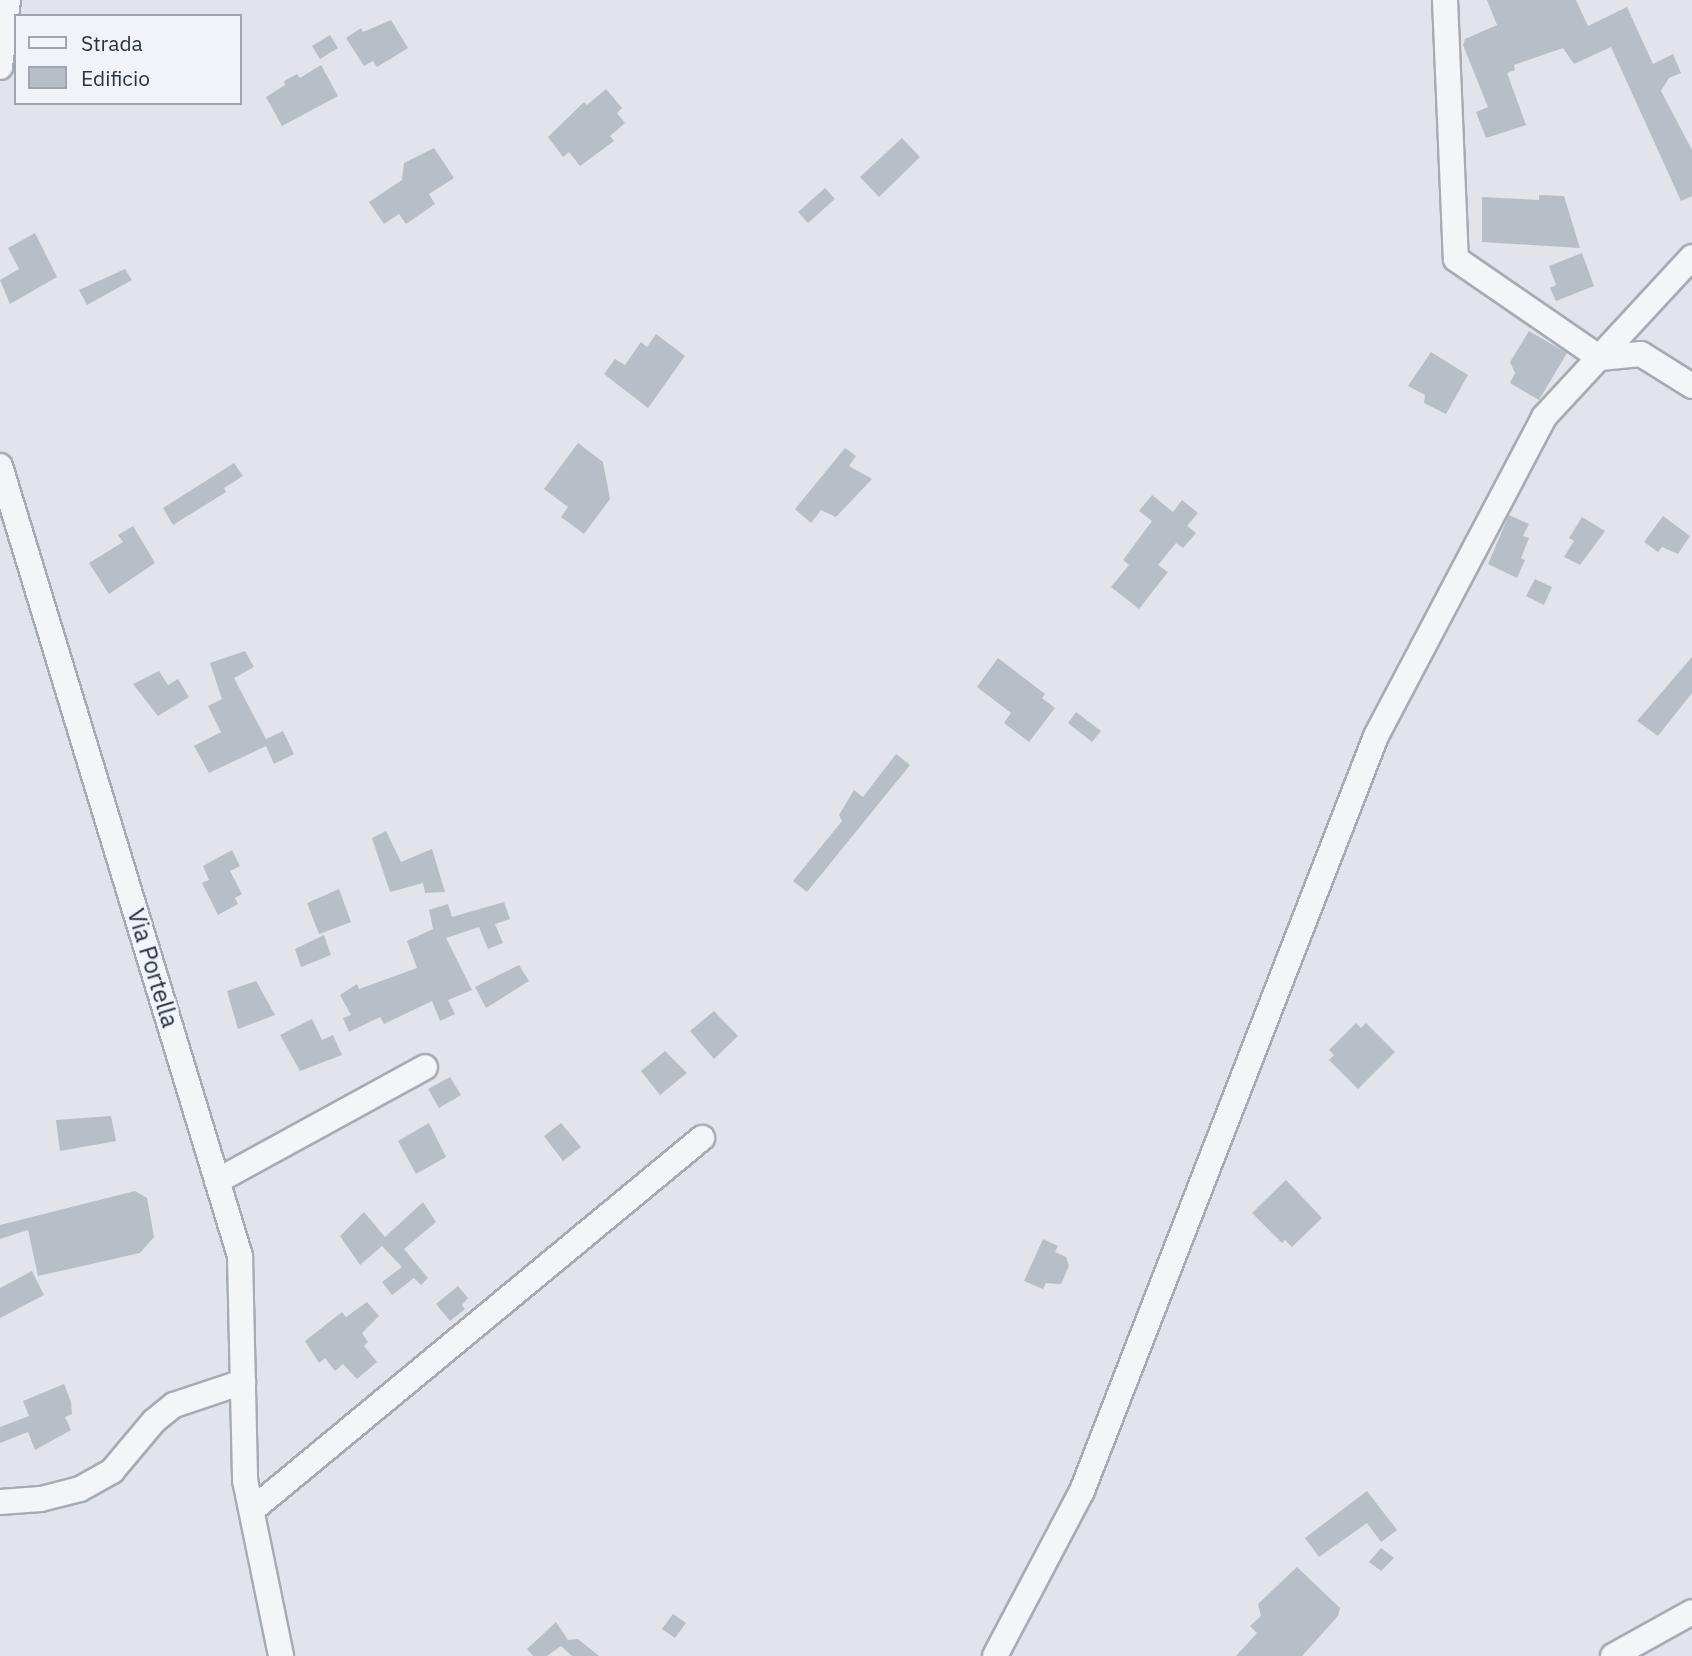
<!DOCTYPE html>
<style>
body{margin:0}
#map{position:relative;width:1692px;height:1656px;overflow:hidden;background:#e1e4ea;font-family:"IBM Plex Sans",sans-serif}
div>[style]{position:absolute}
.building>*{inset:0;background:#b8bec7}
.roads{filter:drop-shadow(2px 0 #a6abb4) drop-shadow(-2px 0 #a6abb4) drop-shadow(0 2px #a6abb4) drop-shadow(0 -2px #a6abb4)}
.minor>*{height:24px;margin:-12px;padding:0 12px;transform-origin:12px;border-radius:12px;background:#f4f5f8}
span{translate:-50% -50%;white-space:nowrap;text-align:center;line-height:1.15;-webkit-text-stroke:5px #f0f3f7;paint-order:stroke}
.street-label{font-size:24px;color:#293242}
.legend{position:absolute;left:14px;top:14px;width:228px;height:91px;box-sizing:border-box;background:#f0f3f7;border:2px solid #a0a6af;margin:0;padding:9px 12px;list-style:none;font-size:21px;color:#293242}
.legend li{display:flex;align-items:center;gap:14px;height:35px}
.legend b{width:35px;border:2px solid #a0a6af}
</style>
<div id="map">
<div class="building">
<i style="clip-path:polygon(1487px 0,1576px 0,1588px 26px,1627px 7px,1653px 64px,1673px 54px,1681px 73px,1669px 78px,1661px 91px,1692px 150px,1692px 196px,1681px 201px,1611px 47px,1574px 64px,1563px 48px,1514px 65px,1515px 70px,1507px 73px,1526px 125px,1486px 138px,1476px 112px,1488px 107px,1463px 45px,1465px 39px,1497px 25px)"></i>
<i style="clip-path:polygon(391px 20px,408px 48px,377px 67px,373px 61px,364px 66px,346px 38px,361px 28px,363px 32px)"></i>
<i style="clip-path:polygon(330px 35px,338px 48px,320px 59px,312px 46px)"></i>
<i style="clip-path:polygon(321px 65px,338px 96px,282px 126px,266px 97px,285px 85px,284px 81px,297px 74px,300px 78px)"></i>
<i style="clip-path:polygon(606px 89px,622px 108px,617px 113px,625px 123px,610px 136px,614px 141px,580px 166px,569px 152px,563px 157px,548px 137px,584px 102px,587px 105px)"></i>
<i style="clip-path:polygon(902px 138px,920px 157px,879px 197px,860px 177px)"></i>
<i style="clip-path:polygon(434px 148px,454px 178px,429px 194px,435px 204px,406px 224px,399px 214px,384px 224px,369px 202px,402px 180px,404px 163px)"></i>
<i style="clip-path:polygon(825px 188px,835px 199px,808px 223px,798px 212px)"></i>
<i style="clip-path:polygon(1539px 195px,1564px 196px,1580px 248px,1482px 242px,1482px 197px,1539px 200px)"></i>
<i style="clip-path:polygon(35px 233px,57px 277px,10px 304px,0 280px,19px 269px,8px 248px)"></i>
<i style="clip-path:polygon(1582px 253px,1594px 286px,1556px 301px,1550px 288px,1556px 285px,1549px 266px)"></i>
<i style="clip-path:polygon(125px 269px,132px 280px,87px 305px,79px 290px)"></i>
<i style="clip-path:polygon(1529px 331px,1567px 353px,1539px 400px,1510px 383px,1515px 373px,1510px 362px)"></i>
<i style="clip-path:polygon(656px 334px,685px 356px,648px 408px,604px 374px,615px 359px,625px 365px,641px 342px,647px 347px)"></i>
<i style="clip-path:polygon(1431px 352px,1468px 375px,1446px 414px,1424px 403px,1425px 395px,1408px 386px)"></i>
<i style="clip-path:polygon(578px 443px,603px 462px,610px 499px,584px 534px,561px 517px,568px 507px,544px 489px)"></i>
<i style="clip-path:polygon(845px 448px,856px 456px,849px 466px,872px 479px,836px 517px,821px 510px,811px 523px,795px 509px)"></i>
<i style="clip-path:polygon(234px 463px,243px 476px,224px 488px,226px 492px,173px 525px,163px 508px)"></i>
<i style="clip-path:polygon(1152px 495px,1173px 512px,1182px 500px,1198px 513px,1187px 526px,1196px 533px,1183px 548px,1176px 543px,1158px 565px,1168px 572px,1139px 609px,1111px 587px,1129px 565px,1123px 560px,1152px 521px,1139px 511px)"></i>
<i style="clip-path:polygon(1509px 515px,1529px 524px,1523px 536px,1529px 538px,1521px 558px,1525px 560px,1517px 578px,1488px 564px)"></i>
<i style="clip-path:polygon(1663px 516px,1690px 536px,1678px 554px,1662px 547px,1658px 552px,1644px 542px)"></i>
<i style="clip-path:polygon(1582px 517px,1605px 531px,1580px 565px,1564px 557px,1574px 541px,1569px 538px)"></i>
<i style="clip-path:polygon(133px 526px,155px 563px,109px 594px,89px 563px,123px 542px,118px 535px)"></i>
<i style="clip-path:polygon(1535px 579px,1552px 587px,1544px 605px,1526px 596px)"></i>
<i style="clip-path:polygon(245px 651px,254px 667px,234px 678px,266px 739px,283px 731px,294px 754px,274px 764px,266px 746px,209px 773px,194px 746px,221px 732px,208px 706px,222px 699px,210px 663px)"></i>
<i style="clip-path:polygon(1692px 657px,1692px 693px,1658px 736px,1637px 721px)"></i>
<i style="clip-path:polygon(998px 658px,1045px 694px,1042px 698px,1055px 708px,1029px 742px,1004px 723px,1011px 713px,977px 687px)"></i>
<i style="clip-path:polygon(159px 671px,168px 685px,178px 679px,189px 697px,158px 716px,133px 684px)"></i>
<i style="clip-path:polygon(1076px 712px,1101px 731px,1092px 742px,1068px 723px)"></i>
<i style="clip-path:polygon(896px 754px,910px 765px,807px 892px,793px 881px,842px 821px,839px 815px,854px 790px,863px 797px)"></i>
<i style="clip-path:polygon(386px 831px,401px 862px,432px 849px,445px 892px,425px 893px,423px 883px,390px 892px,372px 838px)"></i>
<i style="clip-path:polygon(232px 850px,240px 866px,230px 871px,242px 894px,235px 898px,238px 904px,218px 915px,202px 883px,209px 880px,203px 866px)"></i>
<i style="clip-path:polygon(339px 889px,351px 922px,319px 934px,307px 903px)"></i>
<i style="clip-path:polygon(504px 902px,510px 919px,495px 924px,503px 943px,488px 949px,479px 927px,446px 938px,472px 990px,448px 1000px,455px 1014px,440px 1021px,432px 1001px,384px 1024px,380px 1017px,349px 1032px,343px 1018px,351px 1015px,340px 995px,357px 984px,359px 989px,417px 968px,407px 941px,433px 929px,429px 910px,448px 904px,452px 917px)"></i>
<i style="clip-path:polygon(324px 935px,331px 955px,301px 967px,295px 949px)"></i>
<i style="clip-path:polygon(519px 965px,529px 981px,486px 1008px,475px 987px)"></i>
<i style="clip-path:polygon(256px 981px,275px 1015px,238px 1029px,227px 991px)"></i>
<i style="clip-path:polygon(714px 1011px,738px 1036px,714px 1059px,690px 1031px)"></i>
<i style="clip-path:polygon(312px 1019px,322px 1040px,333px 1035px,342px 1055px,300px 1071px,280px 1035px)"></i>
<i style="clip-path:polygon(1356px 1023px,1361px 1028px,1366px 1023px,1395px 1052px,1358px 1089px,1329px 1060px,1334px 1055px,1329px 1050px)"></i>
<i style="clip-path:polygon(665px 1051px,687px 1073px,660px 1095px,641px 1071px)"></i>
<i style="clip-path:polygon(450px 1077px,461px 1095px,439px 1108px,428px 1089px)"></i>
<i style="clip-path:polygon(111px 1116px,116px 1141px,60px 1151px,56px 1120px)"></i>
<i style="clip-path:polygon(429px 1123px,446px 1157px,416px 1174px,398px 1141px)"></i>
<i style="clip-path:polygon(561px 1123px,581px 1147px,563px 1161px,544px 1136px)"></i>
<i style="clip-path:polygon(1286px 1180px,1322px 1218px,1292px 1247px,1285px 1240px,1282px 1243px,1252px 1213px)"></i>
<i style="clip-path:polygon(135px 1191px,147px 1198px,154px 1237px,140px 1253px,38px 1276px,28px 1230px,0 1239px,0 1225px)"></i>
<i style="clip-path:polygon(423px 1202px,436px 1222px,404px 1249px,428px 1278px,421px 1285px,414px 1278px,392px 1295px,382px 1282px,402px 1267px,382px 1246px,360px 1265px,340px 1236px,364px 1212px,385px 1237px)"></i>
<i style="clip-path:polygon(1043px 1239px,1058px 1246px,1055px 1252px,1066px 1257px,1069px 1266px,1061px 1284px,1046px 1283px,1043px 1289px,1024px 1281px)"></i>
<i style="clip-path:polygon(32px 1271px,44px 1295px,0 1318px,0 1288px)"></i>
<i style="clip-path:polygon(458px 1286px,468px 1298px,462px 1305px,465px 1309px,450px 1321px,436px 1304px)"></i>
<i style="clip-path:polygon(367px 1302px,379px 1316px,362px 1333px,368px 1342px,364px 1346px,377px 1362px,357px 1379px,343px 1364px,335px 1371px,325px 1358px,319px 1363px,305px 1341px,342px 1312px,346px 1317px)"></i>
<i style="clip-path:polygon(64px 1384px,71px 1402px,72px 1414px,65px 1417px,71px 1430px,35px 1450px,28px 1432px,0 1443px,0 1427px,29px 1416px,23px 1401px)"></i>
<i style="clip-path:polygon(1367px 1491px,1397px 1530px,1381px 1542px,1367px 1523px,1319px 1557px,1305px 1538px)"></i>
<i style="clip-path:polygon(1381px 1548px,1394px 1558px,1381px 1571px,1369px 1562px)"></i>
<i style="clip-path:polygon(1297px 1567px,1340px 1608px,1338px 1616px,1302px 1656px,1236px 1656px,1257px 1633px,1250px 1626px,1261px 1616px,1258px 1604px)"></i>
<i style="clip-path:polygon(673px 1614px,686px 1623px,675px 1638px,662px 1629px)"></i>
<i style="clip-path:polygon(556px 1622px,568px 1640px,578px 1639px,599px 1656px,572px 1656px,561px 1646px,547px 1656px,533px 1656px,527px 1649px)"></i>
</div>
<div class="roads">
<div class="minor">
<i style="left:1445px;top:0;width:259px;rotate:87.6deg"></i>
<i style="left:1456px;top:259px;width:175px;rotate:34.5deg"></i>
<i style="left:1600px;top:358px;width:41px;rotate:-5.6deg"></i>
<i style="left:1641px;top:354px;width:60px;rotate:32.1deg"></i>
<i style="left:0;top:67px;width:67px;rotate:-83.2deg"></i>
<i style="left:0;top:466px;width:826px;rotate:73.1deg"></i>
<i style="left:240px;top:1256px;width:224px;rotate:88.7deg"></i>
<i style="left:245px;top:1480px;width:180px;rotate:78.4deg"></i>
<i style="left:217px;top:1181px;width:237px;rotate:-28.7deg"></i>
<i style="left:0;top:1502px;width:41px;rotate:-4.2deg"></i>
<i style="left:41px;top:1499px;width:40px;rotate:-14.4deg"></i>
<i style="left:80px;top:1489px;width:37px;rotate:-29deg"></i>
<i style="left:112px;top:1471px;width:65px;rotate:-50deg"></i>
<i style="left:154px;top:1421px;width:26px;rotate:-39deg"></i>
<i style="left:174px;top:1405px;width:73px;rotate:-18.4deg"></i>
<i style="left:252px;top:1510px;width:584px;rotate:-39.58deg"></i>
<i style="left:995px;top:1656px;width:187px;rotate:-62.2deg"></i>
<i style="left:1082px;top:1491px;width:810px;rotate:-68.72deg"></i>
<i style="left:1376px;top:736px;width:361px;rotate:-62.2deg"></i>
<i style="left:1544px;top:417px;width:218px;rotate:-47.2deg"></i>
<i style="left:1613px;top:1656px;width:90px;rotate:-29.1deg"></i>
</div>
</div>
<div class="street-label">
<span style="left:153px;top:968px;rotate:73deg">Via Portella</span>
</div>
<ul class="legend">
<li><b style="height:9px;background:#f4f5f8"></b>Strada</li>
<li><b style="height:19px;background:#b8bec7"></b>Edificio</li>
</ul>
</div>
